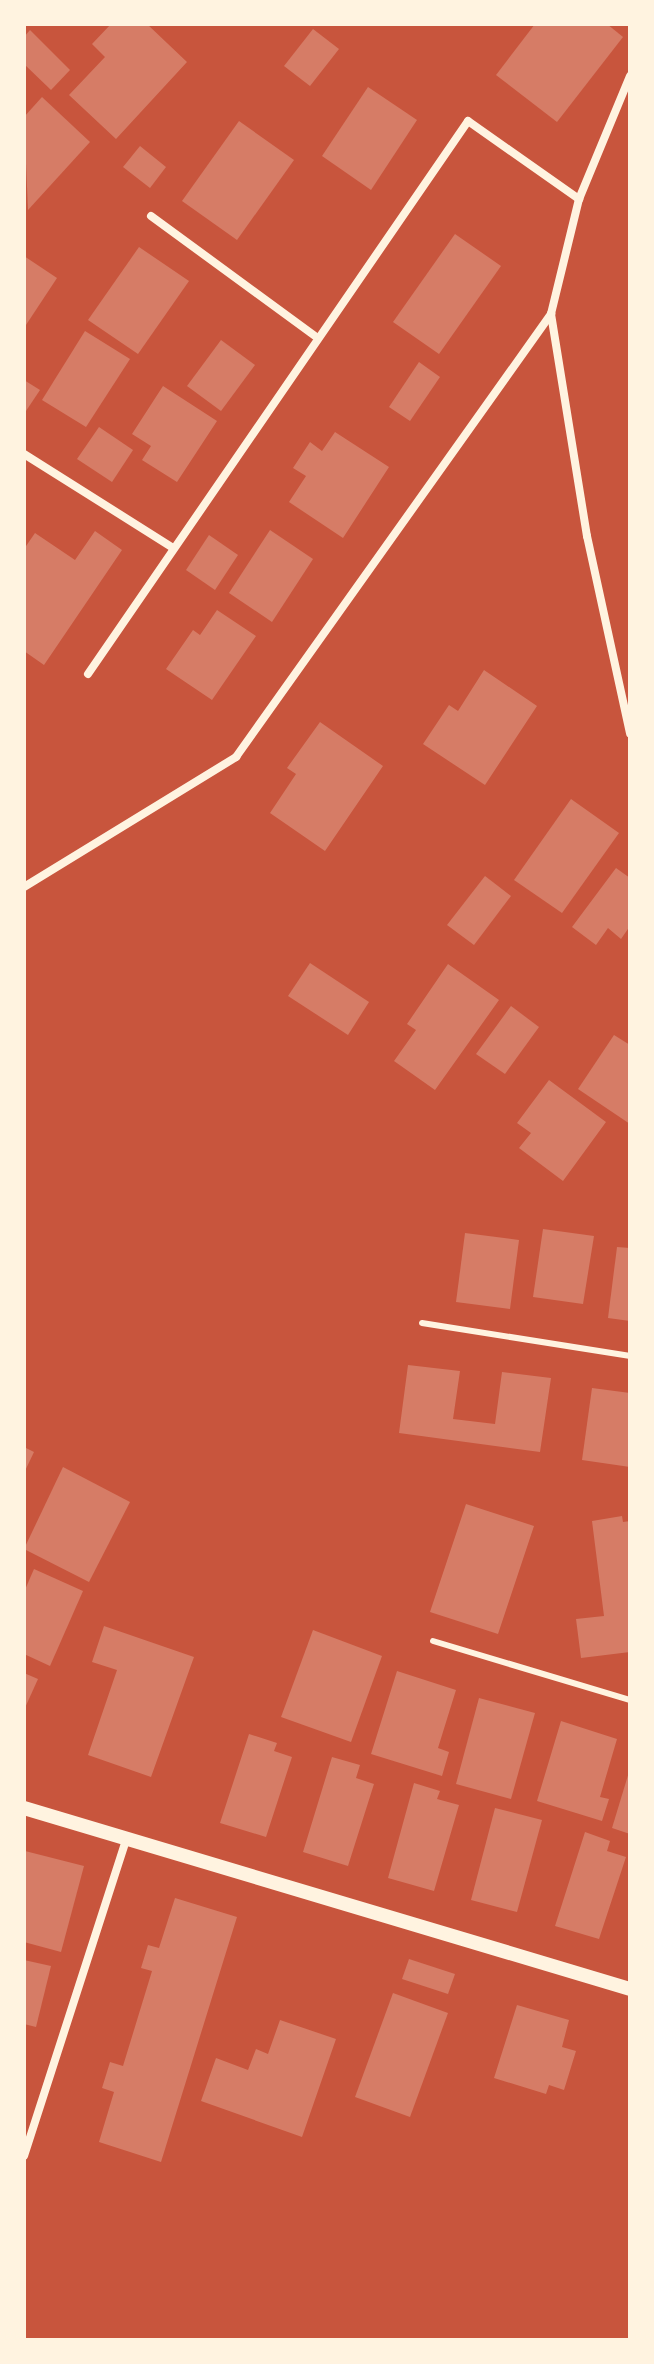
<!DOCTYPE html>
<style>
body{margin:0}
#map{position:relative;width:654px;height:2364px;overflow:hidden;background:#c8553d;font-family:Literata,serif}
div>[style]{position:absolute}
.building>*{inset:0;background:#d67c66}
.service>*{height:6px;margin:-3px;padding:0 3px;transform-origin:3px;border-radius:3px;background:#fff3e0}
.minor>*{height:8px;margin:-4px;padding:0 4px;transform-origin:4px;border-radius:4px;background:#fff3e0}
.tertiary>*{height:14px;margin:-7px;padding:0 7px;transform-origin:7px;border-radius:7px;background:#fff3e0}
span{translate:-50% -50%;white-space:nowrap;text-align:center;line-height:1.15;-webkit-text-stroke:8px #fff3e0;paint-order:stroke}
.frame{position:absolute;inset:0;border:26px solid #fff3e0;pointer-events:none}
</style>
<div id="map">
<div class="building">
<i style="clip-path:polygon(111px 24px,147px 24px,187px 62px,116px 139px,69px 95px,105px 57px,92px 44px)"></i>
<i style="clip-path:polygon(535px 24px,607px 24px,623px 37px,557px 122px,496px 75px)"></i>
<i style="clip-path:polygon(313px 29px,339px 49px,310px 86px,284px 66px)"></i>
<i style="clip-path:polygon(30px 30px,70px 70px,51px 90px,24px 64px,24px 37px)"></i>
<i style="clip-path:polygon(368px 87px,417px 120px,371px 190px,322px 156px)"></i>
<i style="clip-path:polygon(42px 97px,90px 142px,28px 210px,24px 117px)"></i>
<i style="clip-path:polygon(239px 121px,294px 160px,237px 240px,182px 201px)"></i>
<i style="clip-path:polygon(140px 146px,166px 167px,150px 188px,123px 167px)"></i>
<i style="clip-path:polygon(455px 234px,501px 266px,439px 354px,393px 322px)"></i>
<i style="clip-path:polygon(139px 247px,189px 281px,138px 354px,88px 320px)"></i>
<i style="clip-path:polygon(24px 256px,57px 278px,24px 328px)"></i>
<i style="clip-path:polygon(85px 331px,130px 359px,86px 427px,42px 400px)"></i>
<i style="clip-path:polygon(221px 340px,255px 365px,221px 411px,187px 386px)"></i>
<i style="clip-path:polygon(419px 362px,440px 377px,410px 421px,389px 407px)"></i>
<i style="clip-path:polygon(24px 380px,40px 390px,24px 414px)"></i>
<i style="clip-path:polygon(163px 386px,217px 421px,177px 482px,142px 460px,151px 446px,132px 434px)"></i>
<i style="clip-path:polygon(99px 427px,133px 450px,112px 482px,77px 459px)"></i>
<i style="clip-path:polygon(335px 432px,389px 467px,343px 538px,289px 502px,306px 476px,293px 468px,310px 442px,322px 451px)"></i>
<i style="clip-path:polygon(270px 530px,313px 559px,272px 622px,229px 593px)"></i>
<i style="clip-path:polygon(95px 531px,122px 550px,44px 665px,24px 651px,24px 549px,35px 533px,75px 560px)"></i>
<i style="clip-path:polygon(209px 535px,238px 555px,215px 590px,186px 570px)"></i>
<i style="clip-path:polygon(217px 610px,256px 636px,212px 700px,166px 669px,193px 630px,200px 635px)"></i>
<i style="clip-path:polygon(484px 670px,537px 706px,485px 785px,423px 744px,449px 705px,458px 711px)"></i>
<i style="clip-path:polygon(320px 722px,383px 766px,325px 851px,270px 813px,296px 774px,287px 768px)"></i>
<i style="clip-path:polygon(571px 799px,619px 833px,562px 913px,514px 880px)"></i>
<i style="clip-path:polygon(616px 868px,630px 878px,630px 926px,621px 939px,608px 928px,596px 945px,572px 927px)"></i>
<i style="clip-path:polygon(485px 876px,511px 896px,474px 945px,447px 925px)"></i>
<i style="clip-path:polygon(310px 963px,369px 1002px,348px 1035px,288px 996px)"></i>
<i style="clip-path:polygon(448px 964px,499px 1000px,435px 1090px,394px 1061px,416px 1030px,407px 1024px)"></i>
<i style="clip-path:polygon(511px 1006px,539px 1027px,505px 1074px,476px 1054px)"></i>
<i style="clip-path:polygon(614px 1035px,630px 1045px,630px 1124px,578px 1089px)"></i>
<i style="clip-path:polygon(549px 1080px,606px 1122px,563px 1181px,519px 1148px,531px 1133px,517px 1123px)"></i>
<i style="clip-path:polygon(543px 1229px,594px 1236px,583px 1304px,533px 1297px)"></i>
<i style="clip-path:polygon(465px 1233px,519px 1240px,510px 1309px,456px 1302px)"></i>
<i style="clip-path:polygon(617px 1247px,630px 1248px,630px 1321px,608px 1318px)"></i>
<i style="clip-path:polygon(408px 1365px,460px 1371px,453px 1419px,495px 1424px,502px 1372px,551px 1378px,540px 1452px,399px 1433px)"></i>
<i style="clip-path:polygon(592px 1388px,630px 1393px,630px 1467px,582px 1460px)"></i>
<i style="clip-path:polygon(24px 1447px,34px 1452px,24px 1473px)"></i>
<i style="clip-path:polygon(63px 1467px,130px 1502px,89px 1582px,24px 1549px)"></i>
<i style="clip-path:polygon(466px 1504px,534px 1526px,498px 1634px,430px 1612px)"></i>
<i style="clip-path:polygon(622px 1516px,623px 1522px,630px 1521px,630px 1652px,581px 1658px,576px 1619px,604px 1616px,592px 1521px)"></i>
<i style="clip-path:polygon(34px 1569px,83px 1591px,50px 1666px,24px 1654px,24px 1592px)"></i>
<i style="clip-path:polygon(104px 1626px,194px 1657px,151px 1777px,88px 1755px,117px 1670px,92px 1662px)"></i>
<i style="clip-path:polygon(313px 1630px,382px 1656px,351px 1742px,281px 1717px)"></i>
<i style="clip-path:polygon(397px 1671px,456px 1690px,438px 1748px,449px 1752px,442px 1776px,371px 1754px)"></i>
<i style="clip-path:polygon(24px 1673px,38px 1679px,24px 1710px)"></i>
<i style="clip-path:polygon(479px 1698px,535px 1713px,511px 1799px,456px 1784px)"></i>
<i style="clip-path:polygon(561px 1721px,617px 1739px,600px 1797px,609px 1799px,602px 1821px,537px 1801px)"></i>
<i style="clip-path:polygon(249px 1734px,277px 1743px,274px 1751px,292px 1757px,266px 1837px,220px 1823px)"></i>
<i style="clip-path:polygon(332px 1757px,360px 1765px,356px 1778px,374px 1784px,348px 1866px,303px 1852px)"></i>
<i style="clip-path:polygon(629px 1772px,630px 1772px,630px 1834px,612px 1828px)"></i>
<i style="clip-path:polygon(414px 1783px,440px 1791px,437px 1799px,459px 1805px,434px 1891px,388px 1878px)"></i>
<i style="clip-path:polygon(495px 1808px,542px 1820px,517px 1912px,471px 1900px)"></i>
<i style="clip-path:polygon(585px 1832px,610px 1841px,607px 1851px,626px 1857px,599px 1939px,555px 1926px)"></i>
<i style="clip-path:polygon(25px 1851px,84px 1866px,61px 1952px,24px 1942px)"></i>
<i style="clip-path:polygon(175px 1898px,237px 1917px,161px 2162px,99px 2142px,114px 2092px,102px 2088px,110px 2062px,123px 2066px,152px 1971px,141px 1968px,148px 1945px,159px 1948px)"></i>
<i style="clip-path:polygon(409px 1959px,455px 1974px,448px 1994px,402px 1979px)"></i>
<i style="clip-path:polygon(24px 1960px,51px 1966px,36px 2027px,24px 2024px)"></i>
<i style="clip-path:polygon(393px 1993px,448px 2013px,410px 2117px,355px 2097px)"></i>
<i style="clip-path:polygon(517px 2005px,569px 2020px,562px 2047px,576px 2051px,564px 2090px,549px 2085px,546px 2094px,494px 2078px)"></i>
<i style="clip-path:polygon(280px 2020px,336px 2039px,302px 2137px,201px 2101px,216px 2058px,248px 2070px,256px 2049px,268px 2054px)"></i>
</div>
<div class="service">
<i style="left:422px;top:1323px;width:211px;rotate:9deg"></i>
<i style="left:433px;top:1641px;width:206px;rotate:16.7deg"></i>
</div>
<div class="minor">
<i style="left:630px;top:76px;width:133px;rotate:112.5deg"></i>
<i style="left:579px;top:199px;width:118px;rotate:103.7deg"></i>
<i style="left:551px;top:314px;width:225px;rotate:80.8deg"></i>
<i style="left:587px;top:536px;width:202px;rotate:77.7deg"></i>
<i style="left:151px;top:216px;width:203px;rotate:36.2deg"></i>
<i style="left:24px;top:454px;width:176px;rotate:32.2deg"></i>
<i style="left:88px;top:674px;width:671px;rotate:-55.5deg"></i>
<i style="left:468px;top:121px;width:136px;rotate:35.1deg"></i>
<i style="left:24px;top:887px;width:249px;rotate:-31.5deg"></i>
<i style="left:236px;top:757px;width:544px;rotate:-54.58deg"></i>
<i style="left:24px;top:2156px;width:332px;rotate:-72.1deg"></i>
</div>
<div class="tertiary">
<i style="left:24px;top:1808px;width:632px;rotate:16.63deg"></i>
</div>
<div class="frame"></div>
</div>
